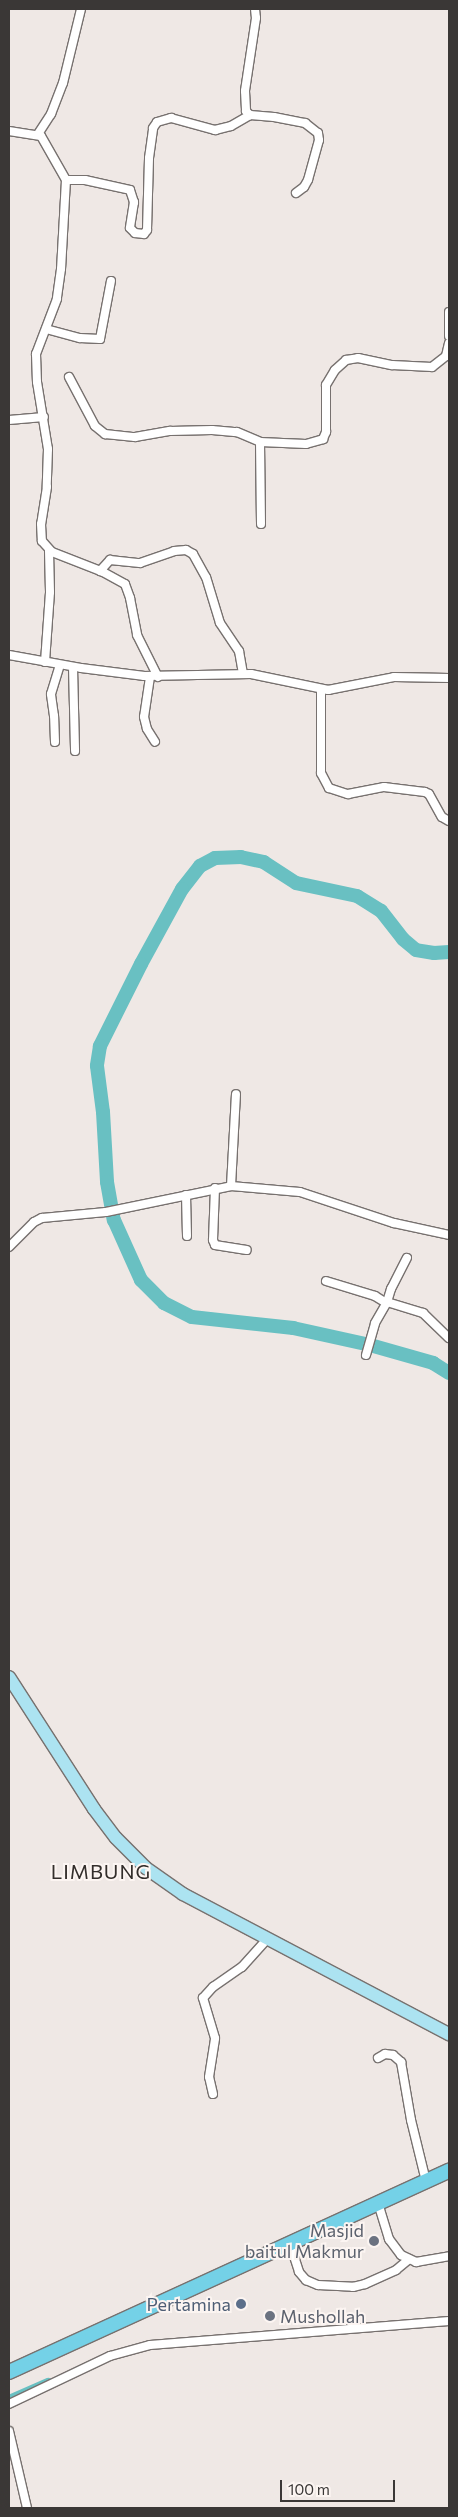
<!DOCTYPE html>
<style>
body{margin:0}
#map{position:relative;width:458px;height:2517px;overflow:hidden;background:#efe8e5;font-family:Commissioner,sans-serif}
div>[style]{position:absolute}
.canal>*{height:8px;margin:-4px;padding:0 4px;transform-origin:4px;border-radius:4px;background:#69c0c2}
.river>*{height:14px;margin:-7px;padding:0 7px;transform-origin:7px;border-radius:7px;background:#69c0c2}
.roads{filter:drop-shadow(1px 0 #77716f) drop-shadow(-1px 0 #77716f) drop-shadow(0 1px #77716f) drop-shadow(0 -1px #77716f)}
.street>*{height:8px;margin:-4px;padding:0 4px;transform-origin:4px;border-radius:4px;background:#fff}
.primary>*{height:12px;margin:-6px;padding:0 6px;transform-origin:6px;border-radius:6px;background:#ace3f1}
.highway>*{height:14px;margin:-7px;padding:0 7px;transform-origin:7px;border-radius:7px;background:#74d1e7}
.dots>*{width:14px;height:14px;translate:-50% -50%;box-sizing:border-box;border:2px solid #fcf5f2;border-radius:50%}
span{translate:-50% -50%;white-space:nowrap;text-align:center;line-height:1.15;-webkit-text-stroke:4px #fcf5f2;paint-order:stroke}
.worship-label{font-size:18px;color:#5b616d}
.right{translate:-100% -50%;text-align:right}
.left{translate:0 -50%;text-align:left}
.service-label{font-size:18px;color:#4e5e75}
.quarter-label{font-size:20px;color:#332e2b;letter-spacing:1px}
.frame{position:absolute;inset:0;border:10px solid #3a3736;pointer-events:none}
.scale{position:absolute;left:280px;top:2480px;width:115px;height:22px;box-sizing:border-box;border:2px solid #3a3736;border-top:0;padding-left:6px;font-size:15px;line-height:18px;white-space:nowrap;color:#3a3736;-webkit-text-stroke:4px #fcf5f2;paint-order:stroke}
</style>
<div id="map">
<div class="canal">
<i style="left:9px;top:2399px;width:43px;rotate:-23.6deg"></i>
</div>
<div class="river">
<i style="left:449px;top:952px;width:15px;rotate:176deg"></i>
<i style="left:434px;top:953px;width:18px;rotate:-171deg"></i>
<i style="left:416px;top:950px;width:17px;rotate:-140deg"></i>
<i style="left:403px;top:939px;width:36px;rotate:-128deg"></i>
<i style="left:381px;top:911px;width:28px;rotate:-148deg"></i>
<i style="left:357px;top:896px;width:62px;rotate:-168deg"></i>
<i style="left:296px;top:883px;width:38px;rotate:-147deg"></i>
<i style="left:264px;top:862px;width:24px;rotate:-168deg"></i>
<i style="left:241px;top:857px;width:26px;rotate:178deg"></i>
<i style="left:215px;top:858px;width:17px;rotate:152deg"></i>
<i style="left:200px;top:866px;width:29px;rotate:128deg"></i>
<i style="left:182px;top:889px;width:85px;rotate:118.7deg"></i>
<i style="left:141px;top:964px;width:92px;rotate:116.6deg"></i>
<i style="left:100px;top:1046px;width:20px;rotate:99deg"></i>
<i style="left:97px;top:1066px;width:46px;rotate:82.6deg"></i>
<i style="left:103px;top:1112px;width:70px;rotate:86.7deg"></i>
<i style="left:107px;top:1182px;width:39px;rotate:80deg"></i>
<i style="left:114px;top:1220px;width:66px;rotate:65.8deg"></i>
<i style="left:141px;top:1280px;width:33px;rotate:45deg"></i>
<i style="left:164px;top:1303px;width:31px;rotate:27deg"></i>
<i style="left:192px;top:1317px;width:102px;rotate:6.2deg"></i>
<i style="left:293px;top:1328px;width:79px;rotate:12.4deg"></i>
<i style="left:370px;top:1345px;width:66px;rotate:15.9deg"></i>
<i style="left:433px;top:1363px;width:19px;rotate:32deg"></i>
</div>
<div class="roads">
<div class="street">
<i style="left:255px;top:9px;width:9px;rotate:84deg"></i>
<i style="left:256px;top:18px;width:74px;rotate:98.6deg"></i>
<i style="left:245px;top:91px;width:20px;rotate:87deg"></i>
<i style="left:246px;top:111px;width:6px;rotate:45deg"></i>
<i style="left:250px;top:115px;width:24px;rotate:5deg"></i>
<i style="left:274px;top:117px;width:32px;rotate:11deg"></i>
<i style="left:305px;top:123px;width:16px;rotate:38deg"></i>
<i style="left:318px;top:133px;width:7px;rotate:82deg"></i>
<i style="left:319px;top:140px;width:41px;rotate:105.4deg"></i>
<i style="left:308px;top:180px;width:8px;rotate:120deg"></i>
<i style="left:304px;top:187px;width:10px;rotate:143deg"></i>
<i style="left:9px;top:131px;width:32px;rotate:9deg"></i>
<i style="left:41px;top:136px;width:51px;rotate:60.4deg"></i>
<i style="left:66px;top:180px;width:89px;rotate:93.2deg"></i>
<i style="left:61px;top:269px;width:30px;rotate:98deg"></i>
<i style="left:57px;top:299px;width:59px;rotate:110.9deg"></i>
<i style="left:36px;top:354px;width:28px;rotate:88deg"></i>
<i style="left:37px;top:382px;width:68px;rotate:80.7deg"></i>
<i style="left:48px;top:449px;width:38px;rotate:92deg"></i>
<i style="left:47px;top:487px;width:37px;rotate:99deg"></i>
<i style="left:41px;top:524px;width:17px;rotate:87deg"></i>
<i style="left:42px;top:541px;width:15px;rotate:48deg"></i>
<i style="left:52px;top:552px;width:55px;rotate:21.4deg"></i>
<i style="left:103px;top:572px;width:25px;rotate:29deg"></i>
<i style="left:125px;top:584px;width:15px;rotate:70deg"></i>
<i style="left:130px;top:598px;width:38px;rotate:79deg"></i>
<i style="left:137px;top:635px;width:47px;rotate:63.4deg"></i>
<i style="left:38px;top:134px;width:24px;rotate:-57deg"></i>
<i style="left:51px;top:114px;width:33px;rotate:-69deg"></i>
<i style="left:63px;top:83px;width:76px;rotate:-76.3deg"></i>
<i style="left:66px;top:180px;width:19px"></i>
<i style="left:85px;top:180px;width:46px;rotate:12.5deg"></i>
<i style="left:130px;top:190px;width:13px;rotate:72deg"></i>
<i style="left:134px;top:202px;width:26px;rotate:99deg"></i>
<i style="left:130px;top:228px;width:7px;rotate:45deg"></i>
<i style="left:135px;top:233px;width:9px;rotate:6deg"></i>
<i style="left:144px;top:234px;width:5px;rotate:-53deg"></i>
<i style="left:147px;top:230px;width:72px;rotate:-88.4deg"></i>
<i style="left:149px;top:158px;width:30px;rotate:-82deg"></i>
<i style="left:153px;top:128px;width:7px;rotate:-56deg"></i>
<i style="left:157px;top:122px;width:15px;rotate:-16deg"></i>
<i style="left:171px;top:118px;width:46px;rotate:15.3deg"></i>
<i style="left:215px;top:130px;width:16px;rotate:-14deg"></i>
<i style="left:231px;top:126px;width:22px;rotate:-30deg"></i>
<i style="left:449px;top:312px;width:24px;rotate:90deg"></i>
<i style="left:46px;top:329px;width:35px;rotate:15deg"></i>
<i style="left:80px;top:338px;width:20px;rotate:3deg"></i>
<i style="left:100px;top:339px;width:59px;rotate:-79.3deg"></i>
<i style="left:69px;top:377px;width:55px;rotate:62deg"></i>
<i style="left:95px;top:426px;width:13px;rotate:39deg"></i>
<i style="left:105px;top:434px;width:30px;rotate:6deg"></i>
<i style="left:135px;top:437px;width:36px;rotate:-10deg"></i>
<i style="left:170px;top:431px;width:42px;rotate:-1.4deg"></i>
<i style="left:212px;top:430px;width:25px;rotate:5deg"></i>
<i style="left:237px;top:432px;width:25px;rotate:23deg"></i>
<i style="left:260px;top:442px;width:46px;rotate:2.5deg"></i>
<i style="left:306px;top:444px;width:18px;rotate:-16deg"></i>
<i style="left:323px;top:439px;width:8px;rotate:-67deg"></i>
<i style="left:326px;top:432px;width:47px;rotate:-90deg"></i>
<i style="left:326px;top:385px;width:17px;rotate:-59deg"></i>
<i style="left:335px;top:370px;width:15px;rotate:-42deg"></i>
<i style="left:346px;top:360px;width:12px;rotate:-9deg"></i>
<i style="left:358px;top:358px;width:35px;rotate:12deg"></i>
<i style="left:392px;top:365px;width:40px;rotate:2.9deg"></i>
<i style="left:432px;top:367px;width:18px;rotate:-38deg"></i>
<i style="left:446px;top:356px;width:13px;rotate:-77deg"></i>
<i style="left:9px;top:420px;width:35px;rotate:-5deg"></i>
<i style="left:260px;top:442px;width:82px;rotate:89.3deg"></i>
<i style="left:100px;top:571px;width:15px;rotate:-48deg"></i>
<i style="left:110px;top:560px;width:30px;rotate:6deg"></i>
<i style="left:140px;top:563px;width:36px;rotate:-19deg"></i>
<i style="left:174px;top:551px;width:12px;rotate:-5deg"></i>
<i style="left:186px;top:550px;width:8px;rotate:30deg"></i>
<i style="left:193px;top:554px;width:26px;rotate:61deg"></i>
<i style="left:206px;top:577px;width:48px;rotate:73.1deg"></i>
<i style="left:220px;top:623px;width:34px;rotate:56deg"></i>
<i style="left:239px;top:651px;width:23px;rotate:80deg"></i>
<i style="left:9px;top:655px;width:73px;rotate:10.2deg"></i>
<i style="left:81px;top:668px;width:64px;rotate:7.2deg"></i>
<i style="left:144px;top:676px;width:107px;rotate:-1.1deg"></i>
<i style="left:251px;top:674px;width:79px;rotate:11.7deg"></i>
<i style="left:328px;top:690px;width:67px;rotate:-11.1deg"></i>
<i style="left:394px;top:677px;width:55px;rotate:1deg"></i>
<i style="left:45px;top:662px;width:70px;rotate:-85.9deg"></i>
<i style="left:50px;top:592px;width:41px;rotate:-91.4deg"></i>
<i style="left:73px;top:667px;width:84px;rotate:88.6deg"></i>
<i style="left:150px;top:677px;width:40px;rotate:98.5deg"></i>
<i style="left:144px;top:717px;width:12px;rotate:76deg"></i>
<i style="left:147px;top:729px;width:15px;rotate:58deg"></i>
<i style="left:321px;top:689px;width:84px;rotate:90deg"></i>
<i style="left:321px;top:773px;width:17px;rotate:62deg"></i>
<i style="left:329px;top:788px;width:20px;rotate:18deg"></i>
<i style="left:348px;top:794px;width:37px;rotate:-11deg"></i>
<i style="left:384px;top:787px;width:41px;rotate:7deg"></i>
<i style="left:425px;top:792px;width:4px;rotate:27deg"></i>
<i style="left:429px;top:794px;width:26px;rotate:61deg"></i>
<i style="left:442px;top:817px;width:8px;rotate:30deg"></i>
<i style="left:55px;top:742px;width:26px;rotate:-92deg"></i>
<i style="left:54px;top:716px;width:22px;rotate:-98deg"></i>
<i style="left:51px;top:694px;width:30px;rotate:-73deg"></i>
<i style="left:231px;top:1186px;width:92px;rotate:-86.9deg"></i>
<i style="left:215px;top:1188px;width:52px;rotate:92.2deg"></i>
<i style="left:213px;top:1240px;width:5px;rotate:68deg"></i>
<i style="left:215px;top:1245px;width:32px;rotate:9deg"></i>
<i style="left:186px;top:1195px;width:41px;rotate:88.6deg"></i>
<i style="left:9px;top:1247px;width:35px;rotate:-45deg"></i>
<i style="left:34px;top:1222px;width:9px;rotate:-27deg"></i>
<i style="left:42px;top:1218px;width:64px;rotate:-5.4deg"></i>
<i style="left:106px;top:1212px;width:128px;rotate:-11.7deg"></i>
<i style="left:231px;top:1186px;width:69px;rotate:5deg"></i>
<i style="left:300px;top:1192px;width:99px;rotate:18.3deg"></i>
<i style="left:394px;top:1223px;width:56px;rotate:12.3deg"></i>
<i style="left:326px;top:1281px;width:51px;rotate:17deg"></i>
<i style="left:375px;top:1296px;width:13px;rotate:32deg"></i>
<i style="left:387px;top:1302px;width:14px;rotate:-73deg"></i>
<i style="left:391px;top:1289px;width:35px;rotate:-63deg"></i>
<i style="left:366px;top:1355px;width:33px;rotate:-74deg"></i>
<i style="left:375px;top:1323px;width:24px;rotate:-60deg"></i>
<i style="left:387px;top:1302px;width:38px;rotate:17deg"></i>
<i style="left:423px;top:1313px;width:36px;rotate:44deg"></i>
<i style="left:378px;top:2058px;width:8px;rotate:-30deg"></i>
<i style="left:385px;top:2054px;width:8px;rotate:7deg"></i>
<i style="left:393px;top:2055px;width:11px;rotate:41deg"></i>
<i style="left:401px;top:2062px;width:59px;rotate:80.2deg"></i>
<i style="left:411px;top:2120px;width:63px;rotate:76.2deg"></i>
<i style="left:213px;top:2094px;width:17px;rotate:-103deg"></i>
<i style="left:209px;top:2077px;width:39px;rotate:-81deg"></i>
<i style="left:215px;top:2038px;width:42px;rotate:-106.7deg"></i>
<i style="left:203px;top:1998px;width:15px;rotate:-48deg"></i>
<i style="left:213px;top:1987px;width:35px;rotate:-35deg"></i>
<i style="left:242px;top:1967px;width:39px;rotate:-48deg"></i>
<i style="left:378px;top:2203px;width:38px;rotate:73deg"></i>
<i style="left:389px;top:2239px;width:20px;rotate:53deg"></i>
<i style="left:401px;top:2255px;width:17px;rotate:25deg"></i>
<i style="left:416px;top:2262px;width:34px;rotate:-10deg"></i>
<i style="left:290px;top:2244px;width:29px;rotate:72deg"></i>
<i style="left:299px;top:2272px;width:11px;rotate:49deg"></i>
<i style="left:306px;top:2280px;width:13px;rotate:23deg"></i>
<i style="left:318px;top:2285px;width:35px;rotate:3deg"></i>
<i style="left:353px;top:2287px;width:12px;rotate:-14deg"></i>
<i style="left:365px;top:2284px;width:34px;rotate:-24deg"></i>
<i style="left:396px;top:2270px;width:17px;rotate:-40deg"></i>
<i style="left:9px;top:2404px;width:112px;rotate:-25.4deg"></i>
<i style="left:110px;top:2356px;width:41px;rotate:-15.4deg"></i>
<i style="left:150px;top:2345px;width:300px;rotate:-4.6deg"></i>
<i style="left:9px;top:2431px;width:79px;rotate:76.8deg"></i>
</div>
<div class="primary">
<i style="left:9px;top:1677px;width:157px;rotate:57.2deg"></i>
<i style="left:94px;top:1809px;width:36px;rotate:53deg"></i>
<i style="left:116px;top:1838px;width:42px;rotate:45deg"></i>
<i style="left:146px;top:1868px;width:45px;rotate:35.1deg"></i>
<i style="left:183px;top:1894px;width:301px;rotate:27.8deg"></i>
</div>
<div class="highway">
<i style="left:9px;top:2372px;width:484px;rotate:-24.6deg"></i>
</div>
</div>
<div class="dots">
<i style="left:374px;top:2241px;background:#6b7280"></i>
<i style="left:241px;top:2304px;background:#5c6f8a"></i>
<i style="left:270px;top:2316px;background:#6b7280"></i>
</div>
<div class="worship-label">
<span class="right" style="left:364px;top:2241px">Masjid<br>baitul Makmur</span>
<span class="left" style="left:280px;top:2316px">Mushollah</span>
</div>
<div class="service-label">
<span class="right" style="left:231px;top:2304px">Pertamina</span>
</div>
<div class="quarter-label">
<span style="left:101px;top:1871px">LIMBUNG</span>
</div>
<div class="frame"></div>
<div class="scale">100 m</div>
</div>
